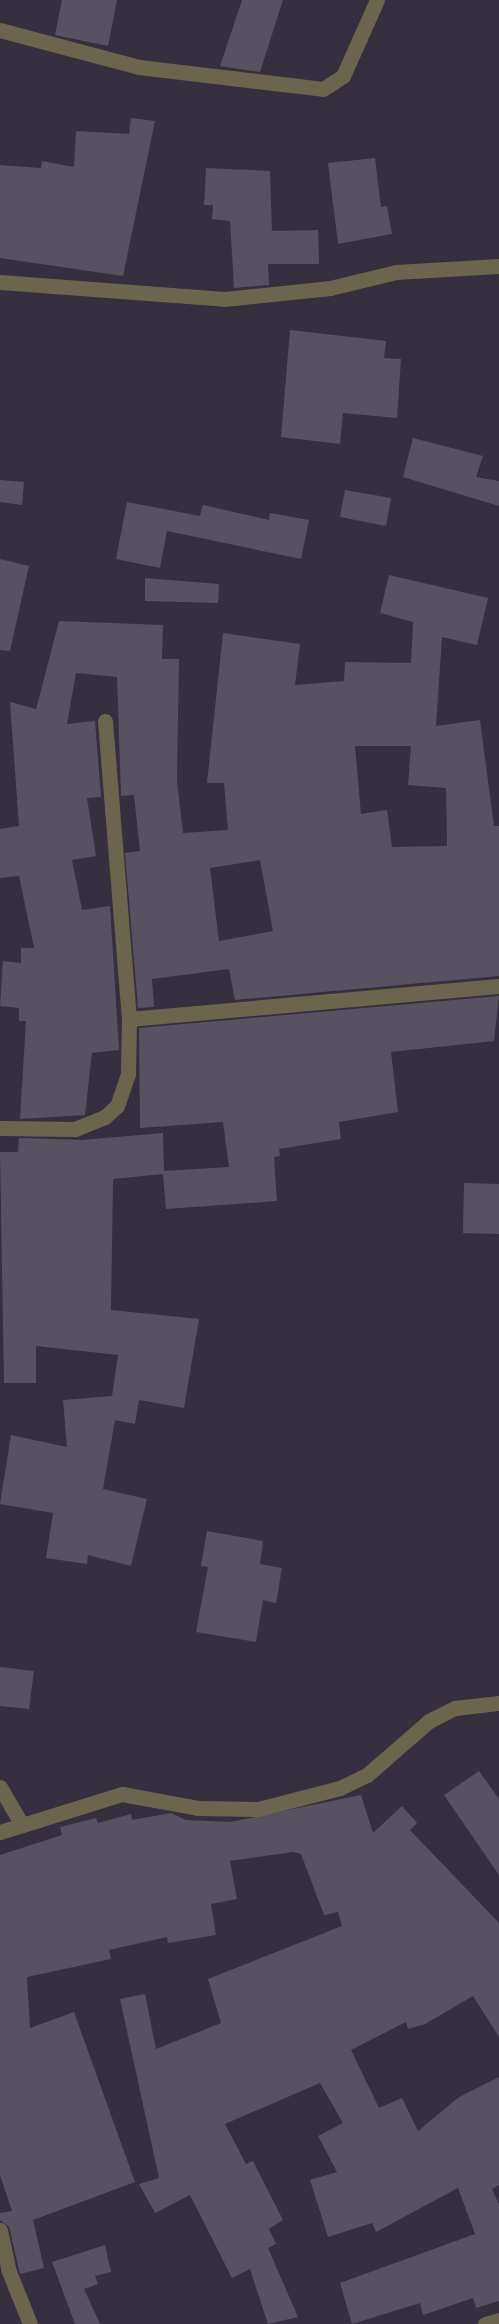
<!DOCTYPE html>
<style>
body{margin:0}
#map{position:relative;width:499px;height:2324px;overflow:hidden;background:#362f3f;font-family:Rubik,sans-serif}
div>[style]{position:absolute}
.building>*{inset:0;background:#585162}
.minor>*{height:15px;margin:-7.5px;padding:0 7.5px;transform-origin:7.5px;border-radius:7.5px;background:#6c654d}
span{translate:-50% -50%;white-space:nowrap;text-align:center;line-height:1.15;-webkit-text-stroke:5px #362f3f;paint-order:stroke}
</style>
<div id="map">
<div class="building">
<i style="clip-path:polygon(62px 0,117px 0,108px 46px,55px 35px)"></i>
<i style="clip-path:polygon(242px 0,283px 0,260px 72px,220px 66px)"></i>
<i style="clip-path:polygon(131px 118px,155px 121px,123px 276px,0 258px,0 165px,41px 168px,42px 161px,74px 167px,76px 131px,129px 134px)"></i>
<i style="clip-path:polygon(375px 158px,381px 207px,387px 206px,392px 234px,338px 244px,328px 163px)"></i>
<i style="clip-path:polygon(206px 168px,270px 171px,272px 231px,318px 230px,319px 264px,268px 264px,269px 285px,234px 288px,230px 221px,212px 219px,213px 205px,204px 205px)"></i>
<i style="clip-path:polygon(290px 330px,386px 341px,384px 358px,401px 359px,397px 418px,343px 413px,340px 444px,281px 437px)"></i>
<i style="clip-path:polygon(413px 438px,483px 456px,476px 477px,499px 481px,499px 506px,403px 477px)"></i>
<i style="clip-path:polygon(0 480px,24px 482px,22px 505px,0 502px)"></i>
<i style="clip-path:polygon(345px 490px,391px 498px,386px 526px,340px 517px)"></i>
<i style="clip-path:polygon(127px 502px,200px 516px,203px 505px,269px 520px,270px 513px,309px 520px,301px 559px,167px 531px,160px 568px,116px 559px)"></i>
<i style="clip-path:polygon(0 559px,29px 566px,10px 651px,0 650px)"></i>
<i style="clip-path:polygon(evenodd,389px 575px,488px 598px,477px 645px,442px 637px,436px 726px,480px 720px,494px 826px,499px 826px,499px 976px,235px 1000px,229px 969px,152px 979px,154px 1007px,138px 1008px,125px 853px,140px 851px,134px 795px,121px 796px,117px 677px,76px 673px,67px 724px,95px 721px,101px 797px,87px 798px,96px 856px,72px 860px,82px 910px,110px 906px,119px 1050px,92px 1053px,85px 1115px,20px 1119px,26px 1021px,19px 1021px,19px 1008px,0 1006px,3px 961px,21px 963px,21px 948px,34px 948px,19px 876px,0 878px,0 829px,19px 826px,10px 702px,36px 709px,59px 621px,163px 625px,162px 659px,179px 659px,177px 781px,183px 833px,228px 830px,224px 783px,207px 783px,223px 633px,300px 644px,295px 685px,344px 681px,345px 662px,411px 663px,413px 622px,380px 613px,389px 575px,355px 746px,411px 746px,408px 785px,446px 788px,447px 846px,392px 847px,387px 810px,361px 814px,355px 746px,389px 575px,260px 860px,273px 931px,219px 941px,210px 868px,260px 860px)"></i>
<i style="clip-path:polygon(145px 578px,219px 584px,218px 603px,145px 601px)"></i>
<i style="clip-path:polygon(499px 996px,494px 1041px,391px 1052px,398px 1112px,339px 1122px,341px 1139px,279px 1149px,280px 1156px,274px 1157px,277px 1201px,166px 1209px,163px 1174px,113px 1179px,111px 1310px,199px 1319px,184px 1408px,139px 1400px,135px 1424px,115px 1420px,103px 1489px,147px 1499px,131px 1566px,88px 1555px,87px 1564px,46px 1558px,53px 1513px,0 1504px,11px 1435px,67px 1447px,63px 1400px,112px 1396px,118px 1355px,36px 1346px,36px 1383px,4px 1383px,0 1152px,18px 1152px,19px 1138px,82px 1140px,163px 1133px,164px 1171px,229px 1167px,223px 1122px,140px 1128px,139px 1028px)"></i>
<i style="clip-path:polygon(464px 1183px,499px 1184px,499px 1234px,463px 1233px)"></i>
<i style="clip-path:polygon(207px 1531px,263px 1541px,260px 1564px,282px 1568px,276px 1603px,263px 1600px,256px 1642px,196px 1632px,208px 1567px,201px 1566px)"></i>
<i style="clip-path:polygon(0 1667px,34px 1671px,29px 1709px,0 1706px)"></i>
<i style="clip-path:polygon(479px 1771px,499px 1799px,499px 1875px,444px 1795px)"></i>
<i style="clip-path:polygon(361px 1795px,373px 1833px,402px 1806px,417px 1823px,410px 1830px,499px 1923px,499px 2037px,473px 1996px,425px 2024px,408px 2029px,406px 2022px,351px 2050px,379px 2108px,402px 2098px,418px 2131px,459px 2097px,499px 2077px,499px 2185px,492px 2189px,499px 2204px,499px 2301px,476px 2308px,473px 2298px,423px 2315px,420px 2303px,352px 2324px,340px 2283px,475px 2234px,458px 2188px,376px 2232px,372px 2223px,328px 2237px,310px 2180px,337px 2172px,318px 2136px,343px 2123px,320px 2083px,225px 2124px,246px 2164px,253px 2161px,283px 2220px,269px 2229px,276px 2244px,268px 2248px,298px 2317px,268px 2324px,250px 2269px,232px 2278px,190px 2195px,155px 2213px,139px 2184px,159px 2178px,120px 1999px,145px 1994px,156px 2049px,221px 2023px,208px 1979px,342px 1926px,338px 1912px,324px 1915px,301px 1854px,293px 1852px,230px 1861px,237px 1899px,211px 1904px,216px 1935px,168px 1943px,167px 1937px,109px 1950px,111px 1959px,27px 1977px,30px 2028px,74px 2012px,135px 2182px,33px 2220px,44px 2268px,20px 2274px,9px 2227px,0 2220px,0 2213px,12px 2211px,0 2175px,0 1855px,62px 1835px,60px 1827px,96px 1818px,98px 1823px,131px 1814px,132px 1820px,171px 1813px,186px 1820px,230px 1822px)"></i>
<i style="clip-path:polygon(105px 2245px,111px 2272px,95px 2276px,98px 2284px,84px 2289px,100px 2324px,75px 2324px,52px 2262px)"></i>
</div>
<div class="minor">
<i style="left:0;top:30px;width:144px;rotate:14.9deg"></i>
<i style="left:139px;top:67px;width:185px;rotate:6.8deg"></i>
<i style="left:323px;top:89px;width:24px;rotate:-33deg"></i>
<i style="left:343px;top:76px;width:83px;rotate:-65.9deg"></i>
<i style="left:0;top:282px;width:225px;rotate:4.3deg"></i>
<i style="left:224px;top:299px;width:107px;rotate:-5.9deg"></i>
<i style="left:330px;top:288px;width:68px;rotate:-13.6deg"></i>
<i style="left:396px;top:272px;width:103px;rotate:-3.3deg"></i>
<i style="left:105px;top:721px;width:299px;rotate:85.4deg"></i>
<i style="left:0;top:1128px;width:75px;rotate:0.8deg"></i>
<i style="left:75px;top:1129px;width:32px;rotate:-22deg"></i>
<i style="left:105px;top:1117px;width:16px;rotate:-43deg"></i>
<i style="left:117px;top:1106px;width:34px;rotate:-71deg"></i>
<i style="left:128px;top:1074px;width:55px;rotate:-89deg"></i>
<i style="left:129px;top:1019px;width:371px;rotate:-5.1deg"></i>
<i style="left:0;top:1787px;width:44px;rotate:59.9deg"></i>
<i style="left:0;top:1832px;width:128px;rotate:-17.3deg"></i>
<i style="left:122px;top:1794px;width:77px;rotate:10.4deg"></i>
<i style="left:198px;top:1808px;width:60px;rotate:1deg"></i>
<i style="left:258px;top:1809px;width:85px;rotate:-14.4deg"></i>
<i style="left:340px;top:1788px;width:30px;rotate:-26deg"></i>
<i style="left:367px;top:1775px;width:82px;rotate:-41.1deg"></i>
<i style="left:429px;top:1721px;width:29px;rotate:-27deg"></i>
<i style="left:455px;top:1708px;width:44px;rotate:-6.5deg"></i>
<i style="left:0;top:2230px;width:40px;rotate:78deg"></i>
<i style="left:8px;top:2269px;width:59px;rotate:68.2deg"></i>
<i style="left:485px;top:2324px;width:15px;rotate:-16deg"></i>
</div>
</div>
